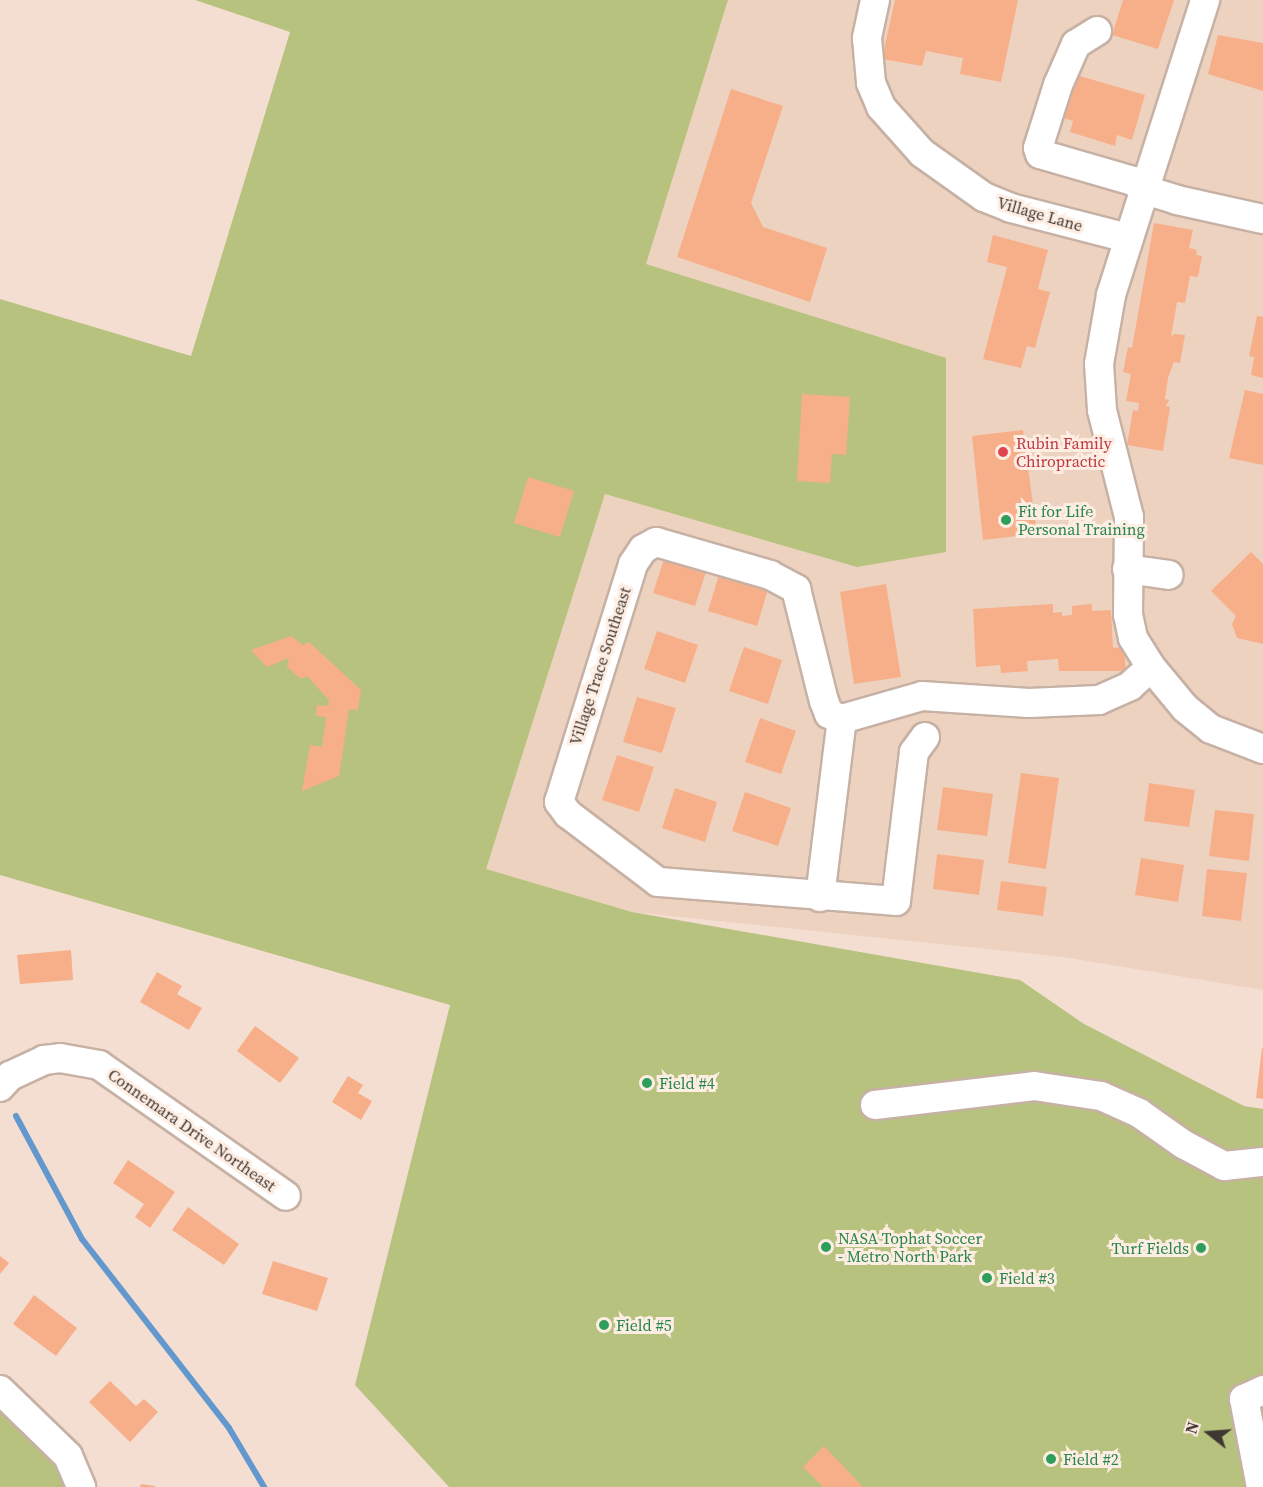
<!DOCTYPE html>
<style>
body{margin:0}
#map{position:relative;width:1263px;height:1487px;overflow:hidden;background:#f4ded1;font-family:"Source Serif 4",serif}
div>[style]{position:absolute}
.built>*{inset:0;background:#eed2c0}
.green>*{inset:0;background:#b7c27e}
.stream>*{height:6px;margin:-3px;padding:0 3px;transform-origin:3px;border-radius:3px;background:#6298cd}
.building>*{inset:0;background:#f7af8a}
.roads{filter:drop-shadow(2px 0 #c6b1a4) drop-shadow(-2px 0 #c6b1a4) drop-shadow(0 2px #c6b1a4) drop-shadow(0 -2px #c6b1a4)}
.minor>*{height:28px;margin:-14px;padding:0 14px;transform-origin:14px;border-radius:14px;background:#fff}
.dots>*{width:16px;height:16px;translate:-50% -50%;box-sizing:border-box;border:3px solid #feede2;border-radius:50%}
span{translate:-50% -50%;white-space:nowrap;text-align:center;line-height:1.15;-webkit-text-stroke:6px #feede2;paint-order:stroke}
.street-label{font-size:16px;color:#3f3731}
.health-label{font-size:16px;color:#be3a42}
.left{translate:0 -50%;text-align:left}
.leisure-label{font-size:16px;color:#27864d}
.right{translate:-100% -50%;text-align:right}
.north{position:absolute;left:1179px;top:1403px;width:60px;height:60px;-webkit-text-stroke:4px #feede2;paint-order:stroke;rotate:287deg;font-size:16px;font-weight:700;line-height:24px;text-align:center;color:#3f3731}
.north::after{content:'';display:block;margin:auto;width:21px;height:27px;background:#3f3731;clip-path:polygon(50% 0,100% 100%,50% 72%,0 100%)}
</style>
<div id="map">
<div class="built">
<i style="clip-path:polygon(728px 0,1263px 0,1263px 990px,1063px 957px,632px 912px,485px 869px,605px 494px,857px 567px,946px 358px,645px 265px)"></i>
</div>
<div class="green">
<i style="clip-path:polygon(195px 0,728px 0,646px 264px,946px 358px,946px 552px,857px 567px,605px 494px,486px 869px,632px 912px,1020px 980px,1084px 1024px,1244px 1106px,1263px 1109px,1263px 1487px,449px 1487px,355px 1385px,450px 1005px,0 875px,0 299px,191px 356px,290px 32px)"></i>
<i style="clip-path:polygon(0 1404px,48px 1449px,72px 1487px,0 1487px)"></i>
</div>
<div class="stream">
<i style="left:16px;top:1116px;width:140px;rotate:61.8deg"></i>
<i style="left:82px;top:1239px;width:239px;rotate:52.1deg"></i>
<i style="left:229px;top:1428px;width:69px;rotate:59.3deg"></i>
</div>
<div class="building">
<i style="clip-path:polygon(895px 0,1018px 0,1001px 82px,960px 74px,963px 58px,926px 51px,922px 66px,882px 59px)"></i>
<i style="clip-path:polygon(1123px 0,1174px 0,1158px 49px,1112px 35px)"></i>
<i style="clip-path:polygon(1218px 35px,1263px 43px,1263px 91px,1208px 74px)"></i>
<i style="clip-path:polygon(1073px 74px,1145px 95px,1132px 140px,1117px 135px,1115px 146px,1070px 132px,1073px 121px,1060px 117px)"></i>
<i style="clip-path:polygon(731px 89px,783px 106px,751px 203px,763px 227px,827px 248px,810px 302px,677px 257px)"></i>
<i style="clip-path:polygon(1154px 223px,1193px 230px,1189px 248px,1197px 250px,1196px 255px,1202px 256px,1198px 277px,1190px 276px,1185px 303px,1177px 302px,1171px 337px,1174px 334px,1185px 335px,1180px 363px,1174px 362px,1168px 378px,1165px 399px,1169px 400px,1166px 406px,1170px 407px,1163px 451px,1127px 445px,1133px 410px,1138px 411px,1139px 403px,1126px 401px,1131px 374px,1123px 372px,1128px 347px,1132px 348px)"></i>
<i style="clip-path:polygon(993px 235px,1048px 250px,1038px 289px,1050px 292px,1035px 348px,1027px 346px,1021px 368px,983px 359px,1007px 267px,987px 262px)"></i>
<i style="clip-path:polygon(1257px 316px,1263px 317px,1263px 378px,1251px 375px,1254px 357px,1249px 356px)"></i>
<i style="clip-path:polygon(1245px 390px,1263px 394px,1263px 465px,1229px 458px)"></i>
<i style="clip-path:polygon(802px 394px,850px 397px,846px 455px,832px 454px,830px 483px,797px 481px)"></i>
<i style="clip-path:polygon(1023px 430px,1037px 534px,983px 540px,972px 436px)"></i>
<i style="clip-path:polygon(528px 477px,574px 491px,560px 537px,514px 523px)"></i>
<i style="clip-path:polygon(1251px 552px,1263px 564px,1263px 644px,1237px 638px,1232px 624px,1236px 616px,1211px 591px)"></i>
<i style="clip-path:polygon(664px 559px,706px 572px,695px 606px,653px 593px)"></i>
<i style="clip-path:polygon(720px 571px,769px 586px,757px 626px,708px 611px)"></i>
<i style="clip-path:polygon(886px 584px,901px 677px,854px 684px,840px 592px)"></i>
<i style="clip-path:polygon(1053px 604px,1053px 613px,1062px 612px,1062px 616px,1072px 615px,1072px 606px,1092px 604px,1092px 611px,1111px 610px,1113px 648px,1124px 647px,1126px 671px,1059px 671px,1058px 659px,1027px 661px,1028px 671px,1001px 673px,1000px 665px,976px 667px,973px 609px)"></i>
<i style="clip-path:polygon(657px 631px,698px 645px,685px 683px,644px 669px)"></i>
<i style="clip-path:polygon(291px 636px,303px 645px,309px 642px,361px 690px,358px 710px,349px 709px,339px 776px,302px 791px,310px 745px,322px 747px,326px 717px,316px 716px,317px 705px,328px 706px,329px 700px,307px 676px,301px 679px,287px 667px,289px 658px,267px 667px,251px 650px)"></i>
<i style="clip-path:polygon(744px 647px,782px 660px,768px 704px,729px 691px)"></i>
<i style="clip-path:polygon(637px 697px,676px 708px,662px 753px,623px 742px)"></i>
<i style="clip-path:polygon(760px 718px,796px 731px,781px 774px,745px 762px)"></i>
<i style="clip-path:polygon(617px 755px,654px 767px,639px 812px,602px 800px)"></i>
<i style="clip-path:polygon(1021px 773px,1059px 778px,1046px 869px,1008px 863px)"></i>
<i style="clip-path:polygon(1149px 783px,1195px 790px,1189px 827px,1144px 821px)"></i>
<i style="clip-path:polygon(943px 787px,993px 794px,987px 836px,937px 830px)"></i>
<i style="clip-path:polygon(675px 788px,717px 802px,705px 842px,662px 828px)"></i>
<i style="clip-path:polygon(745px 792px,791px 808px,778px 846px,732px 831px)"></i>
<i style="clip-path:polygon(1215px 810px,1254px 814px,1249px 861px,1209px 856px)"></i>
<i style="clip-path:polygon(937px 854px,984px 860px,979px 895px,933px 889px)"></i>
<i style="clip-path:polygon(1141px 858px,1184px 865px,1178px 902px,1135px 895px)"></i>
<i style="clip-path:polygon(1207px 869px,1247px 873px,1241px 921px,1202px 916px)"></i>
<i style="clip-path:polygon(1001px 881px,1047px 887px,1043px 916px,997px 910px)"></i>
<i style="clip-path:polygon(71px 950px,73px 980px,20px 984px,17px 955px)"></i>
<i style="clip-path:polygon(157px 972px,182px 986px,177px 994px,202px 1008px,189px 1030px,140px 1002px)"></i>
<i style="clip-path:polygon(255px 1026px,299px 1058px,280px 1083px,237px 1051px)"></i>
<i style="clip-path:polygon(1262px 1048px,1263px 1048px,1263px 1099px,1256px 1098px)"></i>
<i style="clip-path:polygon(348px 1076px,363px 1085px,358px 1093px,372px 1101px,361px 1120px,332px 1102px)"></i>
<i style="clip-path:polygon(128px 1160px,175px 1192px,150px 1228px,135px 1217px,144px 1204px,113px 1183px)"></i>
<i style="clip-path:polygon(188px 1207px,239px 1244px,224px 1265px,172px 1230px)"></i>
<i style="clip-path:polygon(0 1256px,9px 1263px,0 1274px)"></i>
<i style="clip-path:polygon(273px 1261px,328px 1278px,317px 1311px,262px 1294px)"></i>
<i style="clip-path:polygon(34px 1295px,77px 1328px,56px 1356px,13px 1324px)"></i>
<i style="clip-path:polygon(110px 1381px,136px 1406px,144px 1399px,158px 1412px,130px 1442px,89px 1402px)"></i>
<i style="clip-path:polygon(824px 1446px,863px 1487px,823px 1487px,803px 1467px)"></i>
<i style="clip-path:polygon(141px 1484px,155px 1486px,155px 1487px,140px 1487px)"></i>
</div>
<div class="roads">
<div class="minor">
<i style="left:875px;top:0;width:39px;rotate:102deg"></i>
<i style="left:867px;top:38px;width:45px;rotate:84.9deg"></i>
<i style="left:871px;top:83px;width:26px;rotate:67deg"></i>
<i style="left:881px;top:107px;width:62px;rotate:48.3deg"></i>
<i style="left:922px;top:153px;width:76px;rotate:35.4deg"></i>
<i style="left:984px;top:197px;width:29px;rotate:22deg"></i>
<i style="left:1011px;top:208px;width:121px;rotate:14.4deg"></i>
<i style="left:1097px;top:31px;width:25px;rotate:148deg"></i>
<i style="left:1076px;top:44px;width:45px;rotate:113.7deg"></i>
<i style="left:1058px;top:85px;width:66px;rotate:107.6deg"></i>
<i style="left:1038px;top:148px;width:6px;rotate:72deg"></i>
<i style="left:1040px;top:154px;width:97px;rotate:16.2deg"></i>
<i style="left:1133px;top:181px;width:15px;rotate:37deg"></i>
<i style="left:1145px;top:190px;width:34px;rotate:17deg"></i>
<i style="left:1177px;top:200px;width:88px;rotate:12.5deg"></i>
<i style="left:1127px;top:569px;width:42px;rotate:8.1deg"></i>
<i style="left:1151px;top:667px;width:53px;rotate:50.3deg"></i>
<i style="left:1185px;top:708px;width:33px;rotate:39deg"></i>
<i style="left:1211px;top:729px;width:56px;rotate:21deg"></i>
<i style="left:925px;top:737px;width:19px;rotate:126deg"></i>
<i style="left:914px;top:752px;width:150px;rotate:96.9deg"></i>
<i style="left:896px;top:901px;width:239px;rotate:-175.4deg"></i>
<i style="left:658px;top:882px;width:113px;rotate:-142.9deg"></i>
<i style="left:568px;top:814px;width:15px;rotate:-127deg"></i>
<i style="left:559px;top:802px;width:249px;rotate:-72.7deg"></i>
<i style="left:633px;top:564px;width:18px;rotate:-56deg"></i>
<i style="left:643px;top:549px;width:15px;rotate:-28deg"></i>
<i style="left:656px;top:542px;width:119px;rotate:16.1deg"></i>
<i style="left:770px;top:575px;width:30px;rotate:28deg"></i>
<i style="left:796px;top:589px;width:115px;rotate:76deg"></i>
<i style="left:824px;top:701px;width:14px;rotate:69deg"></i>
<i style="left:829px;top:714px;width:14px;rotate:21deg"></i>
<i style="left:842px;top:719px;width:83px;rotate:-16deg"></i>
<i style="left:922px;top:696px;width:107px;rotate:3.7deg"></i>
<i style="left:1029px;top:703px;width:70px;rotate:-2.5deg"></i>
<i style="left:1099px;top:700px;width:34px;rotate:-24deg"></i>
<i style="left:1130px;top:686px;width:28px;rotate:-42deg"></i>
<i style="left:1151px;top:667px;width:34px;rotate:-122deg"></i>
<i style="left:1133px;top:638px;width:24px;rotate:-102deg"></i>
<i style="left:1128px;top:615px;width:98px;rotate:-89.4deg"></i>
<i style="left:1129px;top:517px;width:110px;rotate:-104.2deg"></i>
<i style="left:1102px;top:410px;width:46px;rotate:-93.7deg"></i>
<i style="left:1099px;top:364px;width:70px;rotate:-80.1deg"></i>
<i style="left:1111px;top:295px;width:310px;rotate:-72.3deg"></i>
<i style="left:820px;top:897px;width:179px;rotate:-83deg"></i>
<i style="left:0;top:1087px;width:15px;rotate:-48deg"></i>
<i style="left:10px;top:1076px;width:38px;rotate:-25deg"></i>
<i style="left:44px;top:1060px;width:16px;rotate:-7deg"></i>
<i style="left:60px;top:1058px;width:40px;rotate:10deg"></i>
<i style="left:99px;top:1065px;width:228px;rotate:35deg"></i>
<i style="left:875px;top:1105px;width:160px;rotate:-6.8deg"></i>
<i style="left:1034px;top:1086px;width:68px;rotate:8.5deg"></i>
<i style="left:1101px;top:1096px;width:42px;rotate:24.1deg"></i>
<i style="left:1139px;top:1113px;width:54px;rotate:35.2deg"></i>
<i style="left:1183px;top:1144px;width:47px;rotate:28.2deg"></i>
<i style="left:1224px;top:1166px;width:39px;rotate:-6deg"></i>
<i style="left:0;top:1390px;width:95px;rotate:44.1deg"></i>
<i style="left:68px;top:1456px;width:34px;rotate:67deg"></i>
<i style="left:1261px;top:1487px;width:90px;rotate:-100.9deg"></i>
<i style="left:1244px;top:1399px;width:21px;rotate:-25deg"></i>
</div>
</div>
<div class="dots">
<i style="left:1003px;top:452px;background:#e0444e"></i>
<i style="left:1006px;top:520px;background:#2e9e5b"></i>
<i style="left:647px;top:1083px;background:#2e9e5b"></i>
<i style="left:826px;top:1247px;background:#2e9e5b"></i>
<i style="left:1201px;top:1248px;background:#2e9e5b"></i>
<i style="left:987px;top:1278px;background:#2e9e5b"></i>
<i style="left:604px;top:1325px;background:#2e9e5b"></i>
<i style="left:1051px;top:1459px;background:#2e9e5b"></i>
</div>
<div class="street-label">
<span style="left:1040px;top:214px;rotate:16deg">Village Lane</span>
<span style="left:600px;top:666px;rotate:-72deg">Village Trace Southeast</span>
<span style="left:192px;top:1130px;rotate:35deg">Connemara Drive Northeast</span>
</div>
<div class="health-label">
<span class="left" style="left:1016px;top:452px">Rubin Family<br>Chiropractic</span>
</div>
<div class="leisure-label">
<span class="left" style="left:1018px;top:520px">Fit for Life<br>Personal Training</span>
<span class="left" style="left:659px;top:1083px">Field #4</span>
<span class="left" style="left:838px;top:1247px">NASA Tophat Soccer<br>- Metro North Park</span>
<span class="right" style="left:1189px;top:1248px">Turf Fields</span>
<span class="left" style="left:999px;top:1278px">Field #3</span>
<span class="left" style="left:616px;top:1325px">Field #5</span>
<span class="left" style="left:1063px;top:1459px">Field #2</span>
</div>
<div class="north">N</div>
</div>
